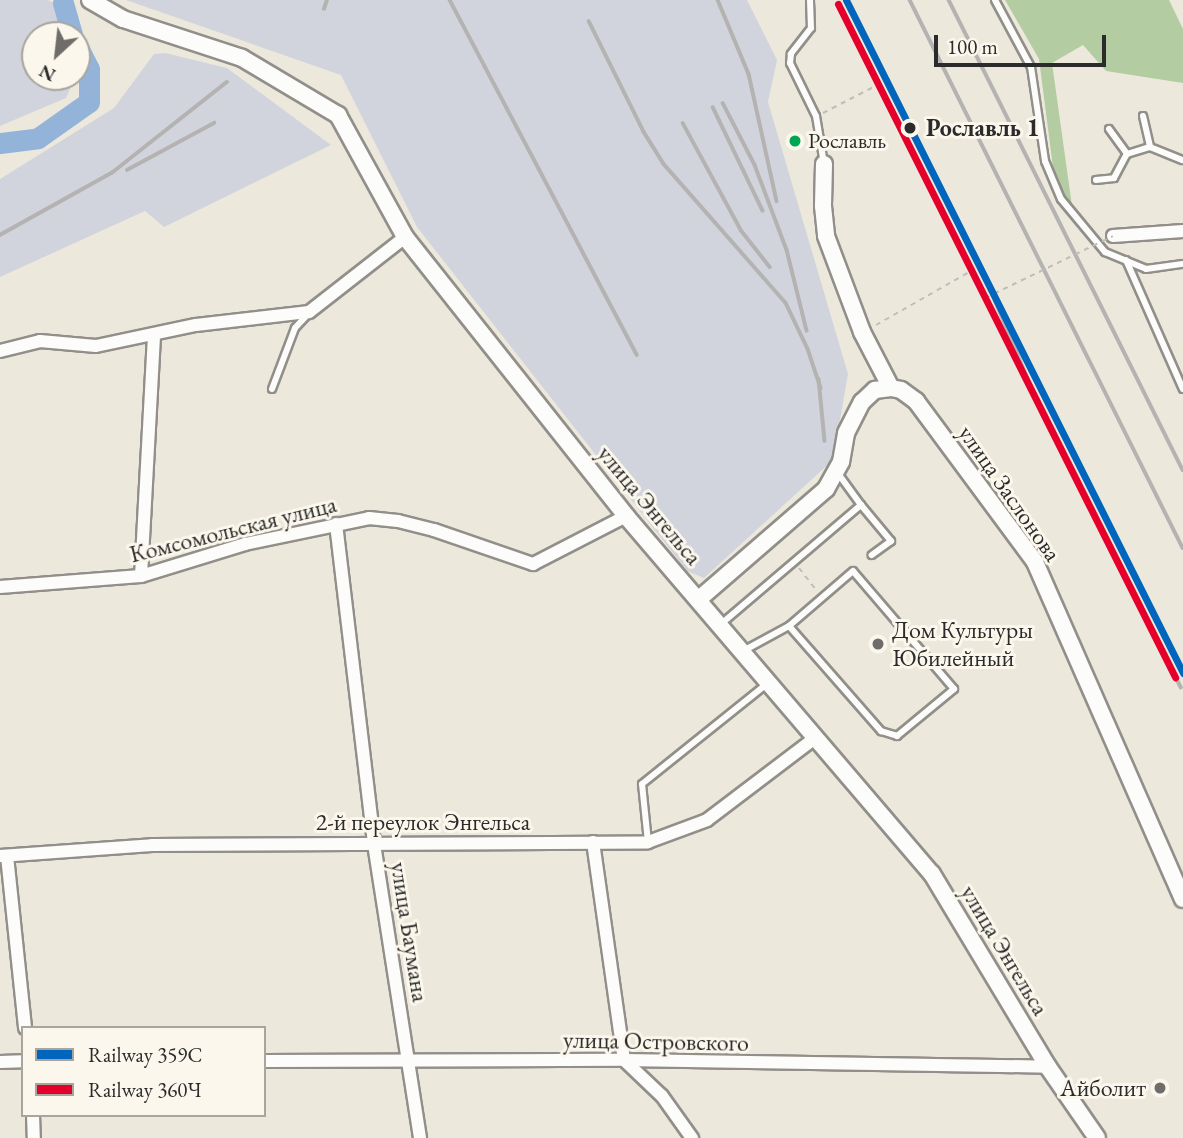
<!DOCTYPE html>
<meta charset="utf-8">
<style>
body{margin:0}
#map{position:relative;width:1183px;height:1138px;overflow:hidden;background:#ede8dc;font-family:"EB Garamond",serif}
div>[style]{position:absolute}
.industrial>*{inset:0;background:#d2d4dd}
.forest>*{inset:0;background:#b4cca1}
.river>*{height:21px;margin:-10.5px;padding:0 10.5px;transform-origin:10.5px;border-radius:10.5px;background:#93b4d8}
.path>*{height:2px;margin-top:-1px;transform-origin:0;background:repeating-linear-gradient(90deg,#bebebb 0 5px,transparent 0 10px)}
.roads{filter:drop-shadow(2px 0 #928f8a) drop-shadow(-2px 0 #928f8a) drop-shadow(0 2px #928f8a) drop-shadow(0 -2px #928f8a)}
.service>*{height:6px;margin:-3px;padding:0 3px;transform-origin:3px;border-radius:3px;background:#fcfcfa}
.minor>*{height:12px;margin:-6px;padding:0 6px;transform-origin:6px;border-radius:6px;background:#fcfcfa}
.tertiary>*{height:16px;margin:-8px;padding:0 8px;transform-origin:8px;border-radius:8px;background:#fcfcfa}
.rail>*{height:3.5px;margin:-1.75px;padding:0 1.75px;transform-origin:1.75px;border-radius:1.75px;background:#b4b3b2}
.path-bridge>*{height:2px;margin-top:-1px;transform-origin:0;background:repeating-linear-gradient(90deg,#bebebb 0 5px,transparent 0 10px)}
.rail-1>*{height:7px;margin:-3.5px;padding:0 3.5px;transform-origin:3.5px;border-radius:3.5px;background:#0065bd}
.rail-2>*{height:7px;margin:-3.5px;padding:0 3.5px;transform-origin:3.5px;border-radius:3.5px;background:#e4002b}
.dots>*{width:19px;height:19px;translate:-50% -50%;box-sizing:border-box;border:4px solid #fbf7ec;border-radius:50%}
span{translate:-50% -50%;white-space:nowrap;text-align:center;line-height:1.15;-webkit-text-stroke:6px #fbf7ec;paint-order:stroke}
.bus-label{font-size:22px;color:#2b2b2b}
.left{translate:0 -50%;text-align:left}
.stop-label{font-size:24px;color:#2b2b2b;font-weight:700}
.street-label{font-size:24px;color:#2b2b2b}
.poi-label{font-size:24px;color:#2b2b2b}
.right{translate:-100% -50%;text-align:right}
.legend{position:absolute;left:21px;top:1026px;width:245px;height:91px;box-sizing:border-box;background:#fbf7ec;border:2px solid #a8a59f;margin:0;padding:9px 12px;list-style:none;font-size:21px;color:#2b2b2b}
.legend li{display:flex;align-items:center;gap:14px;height:35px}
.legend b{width:35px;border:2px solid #a8a59f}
.north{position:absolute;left:21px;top:21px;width:70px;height:70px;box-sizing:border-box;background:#fbf7ec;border:2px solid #a8a59f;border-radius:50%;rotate:207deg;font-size:19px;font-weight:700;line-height:28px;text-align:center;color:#2b2b2b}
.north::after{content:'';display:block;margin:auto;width:24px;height:32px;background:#6f6d69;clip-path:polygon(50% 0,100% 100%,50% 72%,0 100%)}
.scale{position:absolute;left:934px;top:35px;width:172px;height:32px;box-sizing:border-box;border:4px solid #2b2b2b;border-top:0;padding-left:9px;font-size:21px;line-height:24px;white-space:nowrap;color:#2b2b2b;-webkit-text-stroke:5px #fbf7ec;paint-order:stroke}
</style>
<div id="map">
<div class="industrial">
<i style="clip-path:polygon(0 0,48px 0,63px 7px,57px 35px,35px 35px,35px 77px,75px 78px,66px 98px,0 126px)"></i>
<i style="clip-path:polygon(126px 0,747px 0,777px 60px,768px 102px,848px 374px,833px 460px,704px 578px,687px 571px,417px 227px,341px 75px)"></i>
<i style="clip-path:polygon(165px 53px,227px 68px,331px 145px,164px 227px,145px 211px,0 277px,0 179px,114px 108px,154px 54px)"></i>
</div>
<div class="forest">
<i style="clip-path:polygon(1005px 0,1169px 0,1183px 29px,1183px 83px,1106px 71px,1083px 45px,1052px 63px,1072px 206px,1055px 183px,1039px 59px)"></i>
</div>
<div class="river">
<i style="left:63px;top:3px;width:33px;rotate:74deg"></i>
<i style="left:0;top:143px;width:38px;rotate:-7deg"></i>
<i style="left:38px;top:138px;width:62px;rotate:-35.2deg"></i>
<i style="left:89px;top:102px;width:33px;rotate:-90deg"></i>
<i style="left:89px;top:69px;width:27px;rotate:-117deg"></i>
</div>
<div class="path">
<i style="left:823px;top:113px;width:76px;rotate:-27.2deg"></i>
<i style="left:972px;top:272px;width:29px;rotate:63deg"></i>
<i style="left:876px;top:325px;width:109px;rotate:-29.6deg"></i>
<i style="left:971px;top:271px;width:5px;rotate:-53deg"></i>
<i style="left:799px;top:568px;width:29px;rotate:52deg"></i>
</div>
<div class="roads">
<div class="service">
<i style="left:810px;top:0;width:28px;rotate:88deg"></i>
<i style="left:811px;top:28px;width:33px;rotate:128deg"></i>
<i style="left:791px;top:54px;width:9px;rotate:96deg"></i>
<i style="left:790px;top:63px;width:59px;rotate:63.9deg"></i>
<i style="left:816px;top:116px;width:49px;rotate:80.5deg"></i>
<i style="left:995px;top:0;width:76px;rotate:61.8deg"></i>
<i style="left:1031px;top:67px;width:95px;rotate:81.5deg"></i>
<i style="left:1045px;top:161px;width:41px;rotate:67.2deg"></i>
<i style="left:1061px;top:199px;width:69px;rotate:50.3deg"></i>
<i style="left:1105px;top:252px;width:44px;rotate:22.5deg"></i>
<i style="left:1146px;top:269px;width:37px;rotate:-8deg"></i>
<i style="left:1143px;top:116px;width:32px;rotate:77deg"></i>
<i style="left:1150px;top:147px;width:35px;rotate:22deg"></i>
<i style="left:1109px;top:129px;width:31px;rotate:54deg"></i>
<i style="left:1096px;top:180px;width:18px;rotate:-6deg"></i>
<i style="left:1114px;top:178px;width:27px;rotate:-62deg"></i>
<i style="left:1127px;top:154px;width:24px;rotate:-17deg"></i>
<i style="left:1126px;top:260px;width:141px;rotate:66.2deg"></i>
<i style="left:272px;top:389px;width:65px;rotate:-69.3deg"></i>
<i style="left:295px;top:328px;width:19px;rotate:-47deg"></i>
<i style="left:861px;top:505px;width:47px;rotate:50.2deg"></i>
<i style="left:891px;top:541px;width:24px;rotate:144deg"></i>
<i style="left:721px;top:624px;width:184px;rotate:-40.4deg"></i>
<i style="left:861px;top:505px;width:39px;rotate:-126deg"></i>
<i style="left:743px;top:651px;width:52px;rotate:-28.5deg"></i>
<i style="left:789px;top:626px;width:140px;rotate:48.8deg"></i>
<i style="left:881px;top:731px;width:17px;rotate:17deg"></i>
<i style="left:897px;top:736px;width:74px;rotate:-39.5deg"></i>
<i style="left:954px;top:689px;width:155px;rotate:-130.6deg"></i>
<i style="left:853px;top:571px;width:84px;rotate:139.3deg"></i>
<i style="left:648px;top:842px;width:58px;rotate:-95.9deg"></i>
<i style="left:642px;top:784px;width:160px;rotate:-38.7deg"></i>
</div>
<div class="minor">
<i style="left:1113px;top:236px;width:70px;rotate:-4.1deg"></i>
<i style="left:0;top:351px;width:41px;rotate:-14deg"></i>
<i style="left:40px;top:341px;width:56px;rotate:5.1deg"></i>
<i style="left:96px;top:346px;width:102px;rotate:-11.9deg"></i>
<i style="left:196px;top:325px;width:114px;rotate:-6.6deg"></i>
<i style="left:309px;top:312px;width:122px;rotate:-38deg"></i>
<i style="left:336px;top:524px;width:322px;rotate:83.2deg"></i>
<i style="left:374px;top:844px;width:298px;rotate:81.1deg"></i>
<i style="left:141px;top:576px;width:242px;rotate:-86.9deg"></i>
<i style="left:0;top:587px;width:141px;rotate:-4.5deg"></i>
<i style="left:141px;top:576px;width:109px;rotate:-17.1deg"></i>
<i style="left:245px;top:544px;width:127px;rotate:-11.8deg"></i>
<i style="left:369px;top:518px;width:29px;rotate:6deg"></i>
<i style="left:398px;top:521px;width:37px;rotate:14deg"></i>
<i style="left:434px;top:530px;width:105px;rotate:19deg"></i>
<i style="left:533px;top:564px;width:105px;rotate:-27.3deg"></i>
<i style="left:593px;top:842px;width:220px;rotate:81.9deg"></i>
<i style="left:624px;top:1060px;width:52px;rotate:43.5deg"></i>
<i style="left:662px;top:1096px;width:52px;rotate:54.5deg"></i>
<i style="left:0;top:856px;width:152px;rotate:-4.1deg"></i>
<i style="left:152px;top:845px;width:496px;rotate:-0.3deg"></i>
<i style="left:648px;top:842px;width:63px;rotate:-20.4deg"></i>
<i style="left:707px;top:820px;width:136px;rotate:-37.2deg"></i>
<i style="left:7px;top:856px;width:173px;rotate:84deg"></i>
<i style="left:264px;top:1061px;width:360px;rotate:-0.2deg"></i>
<i style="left:624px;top:1060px;width:424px;rotate:0.9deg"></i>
<i style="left:0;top:1062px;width:23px;rotate:-2deg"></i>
<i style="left:33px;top:1115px;width:23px;rotate:88deg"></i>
</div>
<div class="tertiary">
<i style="left:90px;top:0;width:38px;rotate:30deg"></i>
<i style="left:123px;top:19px;width:125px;rotate:18.1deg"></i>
<i style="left:242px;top:58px;width:112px;rotate:30.7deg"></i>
<i style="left:338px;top:115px;width:139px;rotate:61.2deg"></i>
<i style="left:405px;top:237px;width:356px;rotate:51.6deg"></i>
<i style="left:626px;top:516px;width:471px;rotate:49.5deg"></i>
<i style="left:932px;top:874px;width:225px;rotate:59deg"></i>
<i style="left:1048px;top:1067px;width:86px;rotate:55.4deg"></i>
<i style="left:824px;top:164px;width:42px;rotate:91.4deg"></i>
<i style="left:823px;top:206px;width:30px;rotate:84deg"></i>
<i style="left:826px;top:236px;width:103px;rotate:69.4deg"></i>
<i style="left:862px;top:332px;width:63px;rotate:62.6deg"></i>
<i style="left:891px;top:388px;width:10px;rotate:11deg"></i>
<i style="left:901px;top:390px;width:19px;rotate:36deg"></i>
<i style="left:916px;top:401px;width:200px;rotate:53.5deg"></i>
<i style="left:1035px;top:562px;width:368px;rotate:66.3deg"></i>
<i style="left:699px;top:599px;width:168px;rotate:-40.9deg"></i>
<i style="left:826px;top:489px;width:31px;rotate:-61deg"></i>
<i style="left:841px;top:462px;width:29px;rotate:-80deg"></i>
<i style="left:846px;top:433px;width:35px;rotate:-63deg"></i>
<i style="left:862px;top:402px;width:18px;rotate:-43deg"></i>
<i style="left:875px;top:390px;width:16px;rotate:-7deg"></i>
</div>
</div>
<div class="rail">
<i style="left:450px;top:0;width:401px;rotate:62.2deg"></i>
<i style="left:718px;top:0;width:80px;rotate:67.3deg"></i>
<i style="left:749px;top:74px;width:130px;rotate:77.6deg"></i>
<i style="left:910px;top:0;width:612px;rotate:63.52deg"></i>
<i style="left:949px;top:0;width:525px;rotate:63.53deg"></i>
<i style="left:324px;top:9px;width:9px;rotate:-72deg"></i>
<i style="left:589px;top:21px;width:124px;rotate:63.6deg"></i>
<i style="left:644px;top:132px;width:36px;rotate:58deg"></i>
<i style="left:663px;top:163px;width:186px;rotate:48.7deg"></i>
<i style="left:786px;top:303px;width:51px;rotate:64.4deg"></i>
<i style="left:808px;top:349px;width:41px;rotate:71.6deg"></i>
<i style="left:723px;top:103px;width:70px;rotate:62.7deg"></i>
<i style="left:755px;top:165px;width:91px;rotate:69.4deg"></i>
<i style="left:787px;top:250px;width:83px;rotate:76.1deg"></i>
<i style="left:713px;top:107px;width:115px;rotate:64.3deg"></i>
<i style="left:683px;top:123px;width:122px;rotate:61.5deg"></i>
<i style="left:741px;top:230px;width:47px;rotate:51.9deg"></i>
<i style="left:127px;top:170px;width:99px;rotate:-28.4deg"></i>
<i style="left:0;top:235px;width:129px;rotate:-29.1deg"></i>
<i style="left:113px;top:172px;width:145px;rotate:-38.3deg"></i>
<i style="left:995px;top:300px;width:127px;rotate:67.3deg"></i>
<i style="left:1044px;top:417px;width:303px;rotate:63.1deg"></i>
<i style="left:819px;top:379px;width:62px;rotate:84.5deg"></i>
</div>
<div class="path-bridge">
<i style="left:985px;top:298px;width:142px;rotate:-25.8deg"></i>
</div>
<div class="rail-1">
<i style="left:846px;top:0;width:753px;rotate:63.4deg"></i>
</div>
<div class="rail-2">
<i style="left:838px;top:4px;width:753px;rotate:63.4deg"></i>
</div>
<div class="dots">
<i style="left:910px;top:128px;background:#2b2b2b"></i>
<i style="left:795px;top:141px;background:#00a651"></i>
<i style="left:878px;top:644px;background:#6f6d69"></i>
<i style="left:1160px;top:1088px;background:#6f6d69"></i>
</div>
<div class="bus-label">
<span class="left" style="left:808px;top:141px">Рославль</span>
</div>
<div class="stop-label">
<span class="left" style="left:926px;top:128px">Рославль 1</span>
</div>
<div class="street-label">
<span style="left:1010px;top:493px;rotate:55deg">улица Заслонова</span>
<span style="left:650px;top:505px;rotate:50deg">улица Энгельса</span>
<span style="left:233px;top:529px;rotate:-14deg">Комсомольская улица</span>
<span style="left:423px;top:822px">2-й переулок Энгельса</span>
<span style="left:410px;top:932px;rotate:81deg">улица Баумана</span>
<span style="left:1005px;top:950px;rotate:59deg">улица Энгельса</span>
<span style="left:656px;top:1041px;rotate:1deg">улица Островского</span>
</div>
<div class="poi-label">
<span class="left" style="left:892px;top:644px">Дом Культуры<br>Юбилейный</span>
<span class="right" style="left:1146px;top:1088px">Айболит</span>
</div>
<ul class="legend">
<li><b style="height:9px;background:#0065bd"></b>Railway 359С</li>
<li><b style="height:9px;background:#e4002b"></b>Railway 360Ч</li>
</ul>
<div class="north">N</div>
<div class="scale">100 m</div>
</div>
